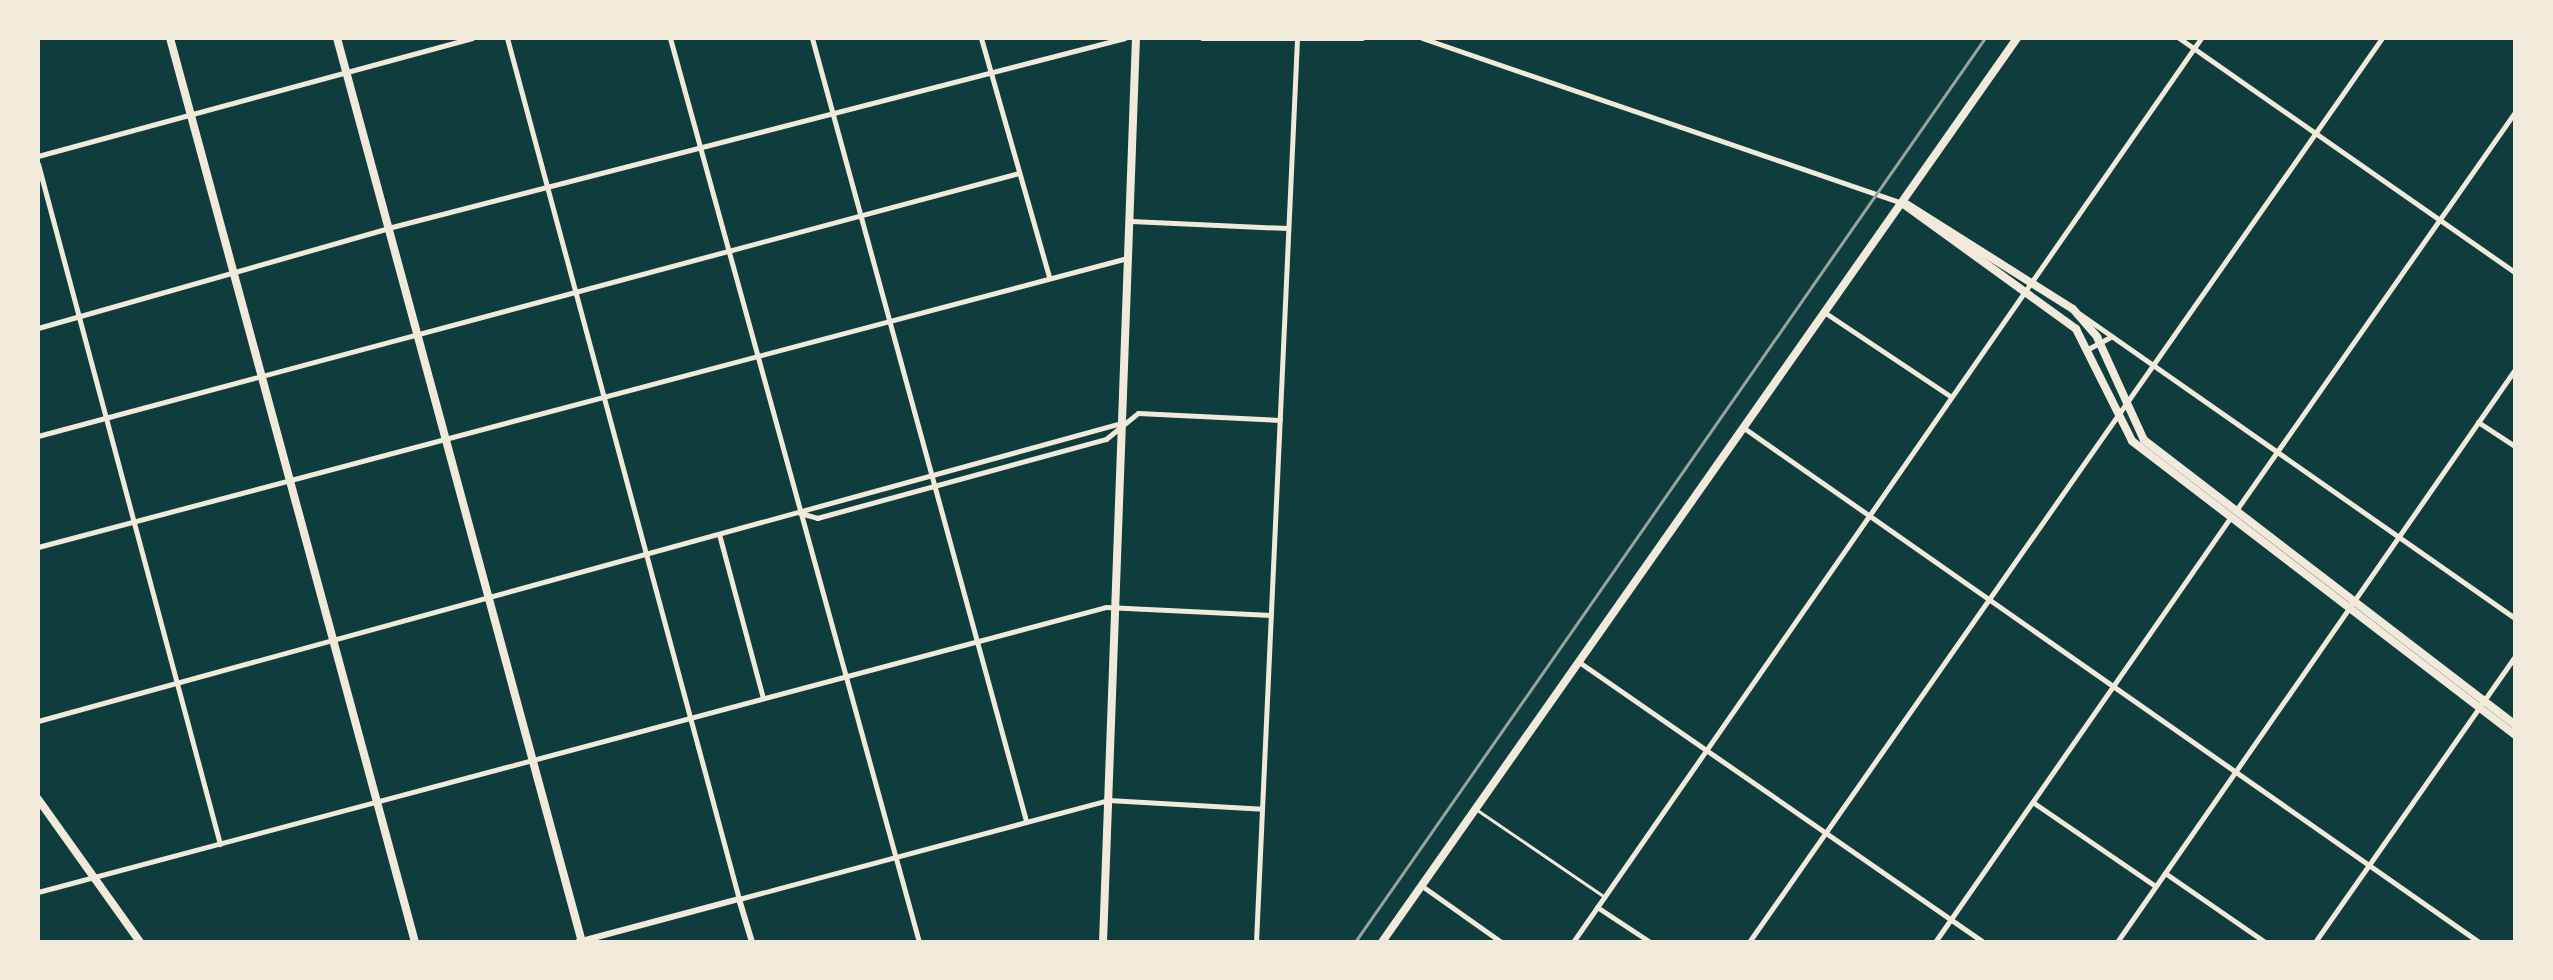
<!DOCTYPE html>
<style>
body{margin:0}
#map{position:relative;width:2553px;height:980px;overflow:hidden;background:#0f3d3e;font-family:"Playfair Display",serif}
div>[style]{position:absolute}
.service>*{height:2.5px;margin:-1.25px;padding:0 1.25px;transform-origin:1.25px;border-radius:1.25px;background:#f1e9da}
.minor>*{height:5px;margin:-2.5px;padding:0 2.5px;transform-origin:2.5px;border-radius:2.5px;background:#f1e9da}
.tertiary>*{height:6px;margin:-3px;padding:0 3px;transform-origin:3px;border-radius:3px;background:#f1e9da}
.secondary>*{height:8px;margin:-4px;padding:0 4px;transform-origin:4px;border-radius:4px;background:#f1e9da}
.primary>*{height:8px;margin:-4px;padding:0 4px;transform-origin:4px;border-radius:4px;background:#f1e9da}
.rail>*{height:2.5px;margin:-1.25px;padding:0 1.25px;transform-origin:1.25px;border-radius:1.25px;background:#97a49c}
span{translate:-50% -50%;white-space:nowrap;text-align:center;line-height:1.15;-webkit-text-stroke:8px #f1e9da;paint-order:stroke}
.frame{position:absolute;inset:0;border:40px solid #f1e9da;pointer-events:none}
</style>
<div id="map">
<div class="service">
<i style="left:1476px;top:809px;width:153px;rotate:34.3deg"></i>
</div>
<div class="minor">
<i style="left:507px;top:38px;width:892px;rotate:74.92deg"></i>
<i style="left:739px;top:899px;width:382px;rotate:-15deg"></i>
<i style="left:1108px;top:800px;width:154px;rotate:3.3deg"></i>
<i style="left:670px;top:38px;width:938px;rotate:74.6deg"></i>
<i style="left:812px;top:38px;width:812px;rotate:74.71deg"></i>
<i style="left:981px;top:38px;width:248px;rotate:74.1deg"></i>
<i style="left:1202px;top:38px;width:160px"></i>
<i style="left:1422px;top:38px;width:508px;rotate:18.97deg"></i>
<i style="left:2179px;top:38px;width:411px;rotate:34.9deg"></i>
<i style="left:38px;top:156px;width:450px;rotate:-15.2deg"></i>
<i style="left:38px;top:164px;width:704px;rotate:75.02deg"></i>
<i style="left:1131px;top:221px;width:157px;rotate:2.6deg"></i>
<i style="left:1824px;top:312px;width:151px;rotate:33.7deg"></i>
<i style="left:2080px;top:314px;width:532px;rotate:34.97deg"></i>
<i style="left:38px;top:328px;width:364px;rotate:-15.9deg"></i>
<i style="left:388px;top:228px;width:761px;rotate:-14.46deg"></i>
<i style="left:2088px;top:349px;width:27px;rotate:-28deg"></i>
<i style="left:2478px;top:422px;width:45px;rotate:33.3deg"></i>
<i style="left:1744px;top:428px;width:897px;rotate:34.97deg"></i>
<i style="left:38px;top:436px;width:1016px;rotate:-15.01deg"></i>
<i style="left:2237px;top:509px;width:487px;rotate:-55deg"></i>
<i style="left:800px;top:513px;width:18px;rotate:16deg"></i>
<i style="left:817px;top:518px;width:300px;rotate:-15.3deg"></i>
<i style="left:1106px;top:439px;width:41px;rotate:-39.1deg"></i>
<i style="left:1138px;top:413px;width:142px;rotate:2.8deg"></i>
<i style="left:719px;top:534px;width:170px;rotate:75deg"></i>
<i style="left:38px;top:547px;width:1127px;rotate:-14.86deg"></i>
<i style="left:1579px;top:662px;width:492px;rotate:34.7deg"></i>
<i style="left:38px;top:721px;width:1123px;rotate:-15.38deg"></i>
<i style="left:2034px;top:803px;width:147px;rotate:34.4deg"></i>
<i style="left:2165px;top:873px;width:121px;rotate:34.6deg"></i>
<i style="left:1422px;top:886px;width:97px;rotate:35.3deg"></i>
<i style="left:38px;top:892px;width:1105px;rotate:-14.94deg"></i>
<i style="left:1106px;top:607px;width:165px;rotate:2.8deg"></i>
<i style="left:1597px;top:907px;width:64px;rotate:33.4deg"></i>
<i style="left:1256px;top:942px;width:905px;rotate:-87.4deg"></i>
<i style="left:1573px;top:942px;width:1101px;rotate:-55.21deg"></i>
<i style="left:1749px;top:942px;width:1104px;rotate:-55deg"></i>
<i style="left:1935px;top:942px;width:517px;rotate:-55.17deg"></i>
<i style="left:2117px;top:942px;width:699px;rotate:-55.2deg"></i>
<i style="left:2315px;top:942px;width:350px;rotate:-55deg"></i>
</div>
<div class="tertiary">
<i style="left:578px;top:942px;width:167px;rotate:-15deg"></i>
<i style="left:739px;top:899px;width:45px;rotate:73.2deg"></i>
</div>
<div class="secondary">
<i style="left:170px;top:38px;width:937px;rotate:74.84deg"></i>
<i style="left:337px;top:38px;width:937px;rotate:74.84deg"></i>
<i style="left:1902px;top:203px;width:215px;rotate:35.9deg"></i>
<i style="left:2076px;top:329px;width:125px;rotate:63.4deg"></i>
<i style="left:2132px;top:441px;width:484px;rotate:37.5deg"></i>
<i style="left:1906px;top:204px;width:197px;rotate:32.2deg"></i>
<i style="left:2073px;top:309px;width:37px;rotate:49deg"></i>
<i style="left:2097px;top:337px;width:113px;rotate:65.5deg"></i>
<i style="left:2144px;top:440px;width:469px;rotate:37.5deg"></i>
<i style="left:1103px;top:942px;width:905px;rotate:-87.91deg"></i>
<i style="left:1382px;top:942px;width:1105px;rotate:-54.91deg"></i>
</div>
<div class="primary">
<i style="left:38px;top:799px;width:176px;rotate:54.5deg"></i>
</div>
<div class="rail">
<i style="left:1355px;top:942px;width:1102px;rotate:-55.13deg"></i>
</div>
<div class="frame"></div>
</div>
